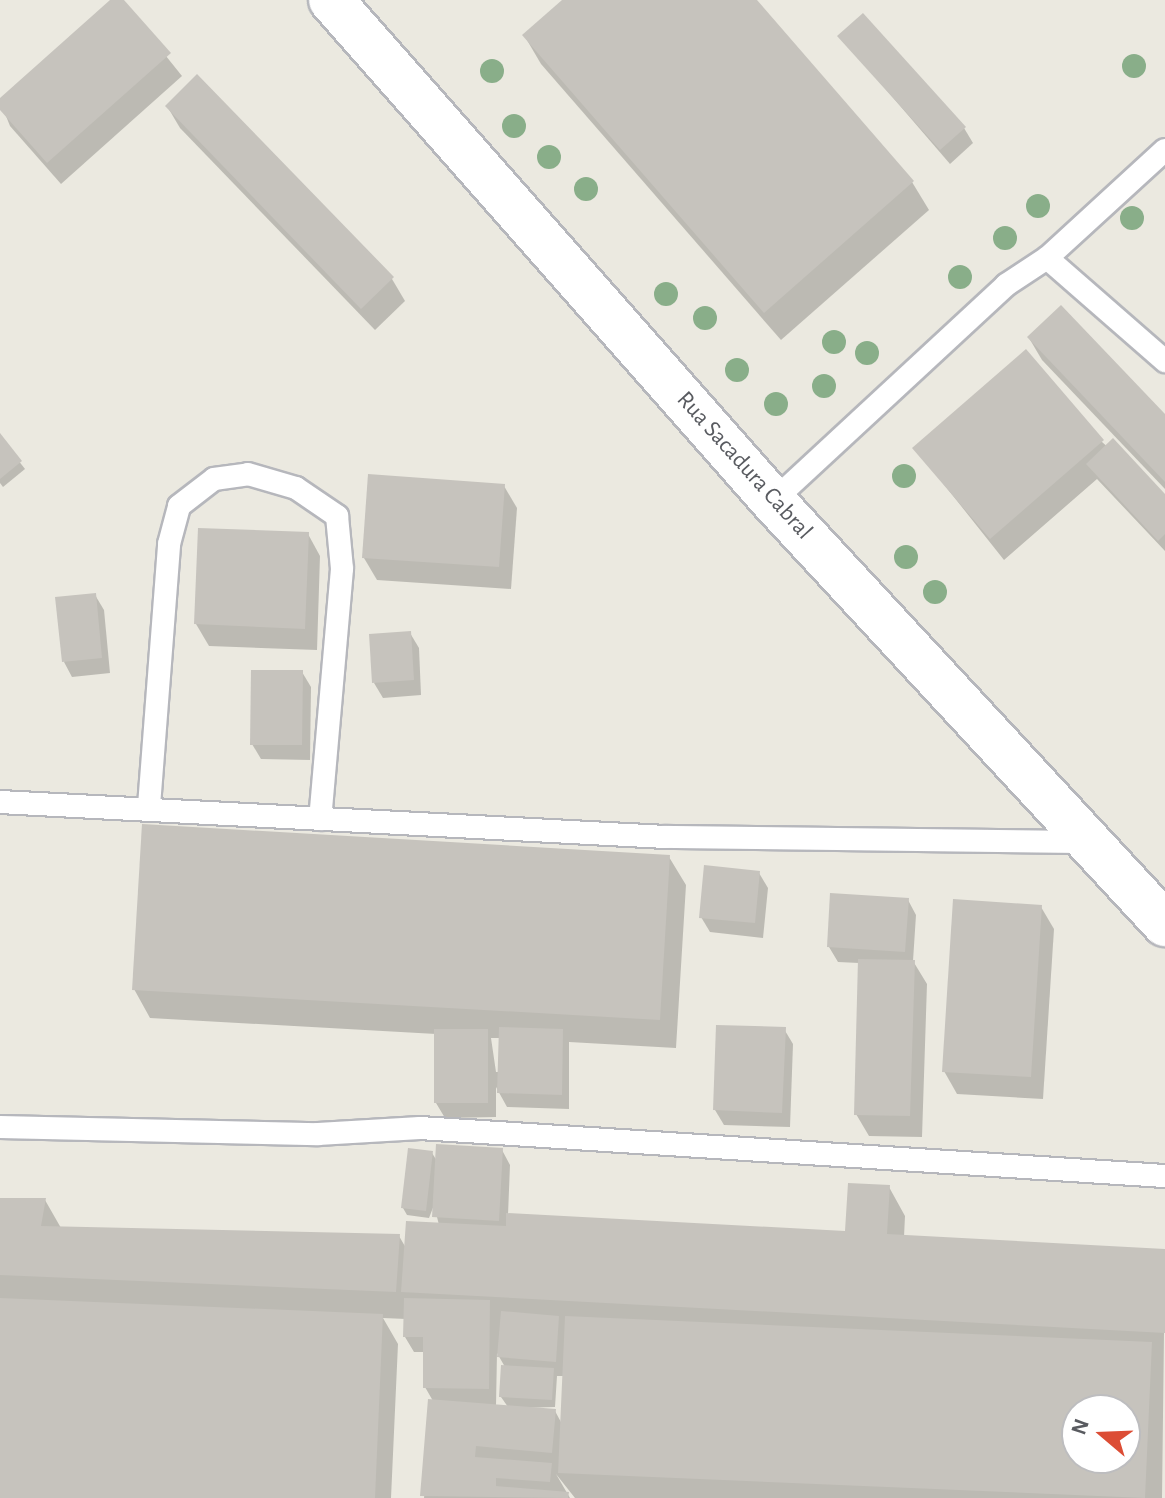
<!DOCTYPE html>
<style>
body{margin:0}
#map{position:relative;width:1165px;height:1498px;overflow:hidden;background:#ebe9e0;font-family:"Alegreya Sans",sans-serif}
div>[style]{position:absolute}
.shadow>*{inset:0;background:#0003}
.building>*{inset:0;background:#c6c3bd}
.roads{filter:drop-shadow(2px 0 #b6b7bc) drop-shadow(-2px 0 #b6b7bc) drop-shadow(0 2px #b6b7bc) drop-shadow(0 -2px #b6b7bc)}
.service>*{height:22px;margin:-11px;padding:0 11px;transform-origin:11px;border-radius:11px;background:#fff}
.secondary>*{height:44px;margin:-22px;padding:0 22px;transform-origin:22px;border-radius:22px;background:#fff}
.trees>*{width:24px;height:24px;margin:-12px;border-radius:50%;background:#89ae89}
span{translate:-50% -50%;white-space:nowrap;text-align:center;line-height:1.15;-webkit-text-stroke:8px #fff;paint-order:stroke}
.street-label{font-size:24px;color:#595b60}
.north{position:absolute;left:1061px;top:1394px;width:80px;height:80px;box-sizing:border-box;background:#fff;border:2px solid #bdbdbf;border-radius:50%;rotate:289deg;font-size:22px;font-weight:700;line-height:32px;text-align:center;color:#595b60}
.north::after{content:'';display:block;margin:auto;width:28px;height:36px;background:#dc4d35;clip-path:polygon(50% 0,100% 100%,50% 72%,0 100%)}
</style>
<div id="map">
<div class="shadow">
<i style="clip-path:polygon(113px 0,121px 0,182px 76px,61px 184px,10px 126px,0 101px)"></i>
<i style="clip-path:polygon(565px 0,754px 0,912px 182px,929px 210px,781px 340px,541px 64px,524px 35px)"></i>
<i style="clip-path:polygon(840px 36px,964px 128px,973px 143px,950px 164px)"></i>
<i style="clip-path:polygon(167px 106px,392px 279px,405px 301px,375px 330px,180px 128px)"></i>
<i style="clip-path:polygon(1029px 338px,1165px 417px,1165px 489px,1042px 360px)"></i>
<i style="clip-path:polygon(0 437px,25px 469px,3px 487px,0 483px)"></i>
<i style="clip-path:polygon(1102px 442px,1165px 497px,1165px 551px,1097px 479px,1004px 560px,915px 448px)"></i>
<i style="clip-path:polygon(504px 486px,517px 508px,511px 589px,377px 580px,364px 558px)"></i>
<i style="clip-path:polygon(308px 534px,320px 556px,317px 650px,209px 646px,196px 624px)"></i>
<i style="clip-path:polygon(95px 595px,104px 610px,110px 673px,72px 677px,64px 662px)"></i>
<i style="clip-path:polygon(410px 633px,419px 648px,421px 695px,383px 698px,374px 683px)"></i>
<i style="clip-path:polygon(302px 672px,311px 687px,310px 760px,261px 759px,252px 744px)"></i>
<i style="clip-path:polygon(evenodd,669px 857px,686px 885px,676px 1048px,569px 1042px,569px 1109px,507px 1107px,496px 1087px,496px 1117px,445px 1118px,436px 1103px,436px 1034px,150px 1018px,134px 989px,669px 857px,491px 1038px,501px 1038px,500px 1072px,496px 1072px,491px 1038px)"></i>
<i style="clip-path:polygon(759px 873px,768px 888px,763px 938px,710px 932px,701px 917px)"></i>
<i style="clip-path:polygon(908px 900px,916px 915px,913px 961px,927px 984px,922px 1137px,869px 1136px,856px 1114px,859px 963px,838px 962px,829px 947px)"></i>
<i style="clip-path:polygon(1041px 907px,1054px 929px,1043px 1099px,957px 1094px,944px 1071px)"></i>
<i style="clip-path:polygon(784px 1029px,793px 1044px,790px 1127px,724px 1125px,715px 1110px)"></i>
<i style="clip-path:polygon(evenodd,502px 1150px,510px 1165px,508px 1215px,847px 1233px,889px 1187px,905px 1216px,904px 1237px,1165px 1251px,1162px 1498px,575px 1498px,556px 1474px,570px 1498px,424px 1498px,433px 1401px,425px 1387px,425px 1352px,414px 1352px,405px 1337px,406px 1319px,383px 1318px,398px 1344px,391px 1498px,0 1498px,0 1200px,45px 1200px,61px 1228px,399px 1236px,406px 1248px,439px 1225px,434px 1205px,429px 1218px,407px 1215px,403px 1208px,432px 1153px,437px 1161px,502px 1150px,497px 1353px,505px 1367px,501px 1397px,508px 1407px,496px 1406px,497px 1353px,502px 1150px,557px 1376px,564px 1376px,562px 1424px,555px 1411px,520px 1408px,555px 1407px,557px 1376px,502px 1150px,1077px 1410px,1125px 1410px,1125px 1458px,1077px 1458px,1077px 1410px)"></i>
</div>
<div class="building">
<i style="clip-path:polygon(110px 0,124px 0,171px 53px,47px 163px,0 110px,0 98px)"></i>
<i style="clip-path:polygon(562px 0,757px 0,914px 181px,764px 313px,522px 35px)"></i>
<i style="clip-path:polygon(863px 13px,966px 127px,940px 150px,837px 36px)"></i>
<i style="clip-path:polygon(197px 74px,394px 277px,361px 309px,165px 106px)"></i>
<i style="clip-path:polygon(1061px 305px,1165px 414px,1165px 482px,1027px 337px)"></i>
<i style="clip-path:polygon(1026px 349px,1104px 440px,990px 539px,912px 448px)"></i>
<i style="clip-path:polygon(0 433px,22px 461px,0 479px)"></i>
<i style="clip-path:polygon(1113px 438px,1165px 494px,1165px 534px,1158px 541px,1086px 464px)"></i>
<i style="clip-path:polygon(368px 474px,505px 484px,499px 567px,362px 558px)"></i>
<i style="clip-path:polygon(198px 528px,309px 532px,305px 629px,194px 624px)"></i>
<i style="clip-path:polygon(96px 593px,102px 658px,62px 662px,55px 597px)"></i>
<i style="clip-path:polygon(411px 631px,414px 680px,372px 683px,369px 634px)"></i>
<i style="clip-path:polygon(251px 670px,303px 670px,302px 745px,250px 745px)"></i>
<i style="clip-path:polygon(142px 824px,670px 855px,660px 1020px,132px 990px)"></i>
<i style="clip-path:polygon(704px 865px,760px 871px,755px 923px,699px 918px)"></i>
<i style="clip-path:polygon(830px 893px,909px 898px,905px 952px,827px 947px)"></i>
<i style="clip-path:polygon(953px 899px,1042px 905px,1031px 1077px,942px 1072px)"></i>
<i style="clip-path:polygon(858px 959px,915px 960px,910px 1116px,854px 1115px)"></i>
<i style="clip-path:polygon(716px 1025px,786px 1027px,782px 1113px,713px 1110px)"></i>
<i style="clip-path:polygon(499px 1027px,563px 1029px,562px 1095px,497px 1093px)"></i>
<i style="clip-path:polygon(434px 1029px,488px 1029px,488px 1103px,434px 1103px)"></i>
<i style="clip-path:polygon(436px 1144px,503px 1148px,499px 1221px,432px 1217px)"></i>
<i style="clip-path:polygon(408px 1148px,433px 1151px,426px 1211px,401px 1208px)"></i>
<i style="clip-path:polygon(848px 1183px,890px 1185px,887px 1234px,1165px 1249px,1165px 1333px,401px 1292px,406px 1221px,506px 1226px,506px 1213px,845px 1231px)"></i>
<i style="clip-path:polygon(0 1198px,46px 1198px,41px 1226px,400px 1234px,396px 1292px,0 1275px)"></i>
<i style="clip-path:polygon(0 1298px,383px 1314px,375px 1498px,0 1498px)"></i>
<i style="clip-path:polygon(404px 1298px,490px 1300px,489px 1389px,423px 1388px,423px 1337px,403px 1337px)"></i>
<i style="clip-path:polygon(501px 1311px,559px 1316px,556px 1362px,497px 1357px)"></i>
<i style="clip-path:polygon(evenodd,565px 1316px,1152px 1342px,1145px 1498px,558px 1473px,565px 1316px,1077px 1410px,1125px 1410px,1125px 1458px,1077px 1458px,1077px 1410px)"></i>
<i style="clip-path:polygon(501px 1365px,554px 1368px,552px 1400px,499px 1397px)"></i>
<i style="clip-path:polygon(428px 1399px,556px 1409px,552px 1453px,476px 1446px,475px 1457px,552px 1463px,550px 1482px,496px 1478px,496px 1486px,569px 1492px,568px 1498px,420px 1496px)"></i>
</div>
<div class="roads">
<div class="service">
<i style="left:1047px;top:258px;width:157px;rotate:41.1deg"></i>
<i style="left:773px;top:501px;width:318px;rotate:-42.8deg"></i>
<i style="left:1006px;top:285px;width:49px;rotate:-33.4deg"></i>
<i style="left:1047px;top:258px;width:160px;rotate:-42.5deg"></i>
<i style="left:0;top:802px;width:667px;rotate:3.01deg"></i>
<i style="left:666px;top:837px;width:422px;rotate:0.7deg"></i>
<i style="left:149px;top:806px;width:263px;rotate:-85.6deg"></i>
<i style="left:169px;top:544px;width:39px;rotate:-75deg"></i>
<i style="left:179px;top:506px;width:44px;rotate:-37.6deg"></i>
<i style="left:214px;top:479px;width:34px;rotate:-8deg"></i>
<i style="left:248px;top:474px;width:50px;rotate:16.3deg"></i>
<i style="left:296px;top:488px;width:50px;rotate:34.3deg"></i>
<i style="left:337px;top:516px;width:53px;rotate:84.6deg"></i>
<i style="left:342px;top:569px;width:251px;rotate:95deg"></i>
<i style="left:0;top:1127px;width:318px;rotate:1.3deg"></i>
<i style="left:318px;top:1134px;width:102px;rotate:-3.4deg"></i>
<i style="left:420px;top:1128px;width:747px;rotate:3.69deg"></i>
</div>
<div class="secondary">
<i style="left:331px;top:0;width:668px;rotate:48.58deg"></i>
<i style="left:773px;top:501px;width:577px;rotate:47.18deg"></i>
</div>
</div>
<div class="trees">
<i style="left:1134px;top:66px"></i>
<i style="left:492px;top:71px"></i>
<i style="left:514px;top:126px"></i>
<i style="left:549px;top:157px"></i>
<i style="left:586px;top:189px"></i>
<i style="left:1038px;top:206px"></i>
<i style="left:1132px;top:218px"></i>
<i style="left:1005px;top:238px"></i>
<i style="left:960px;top:277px"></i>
<i style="left:666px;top:294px"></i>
<i style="left:705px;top:318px"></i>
<i style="left:834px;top:342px"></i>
<i style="left:867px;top:353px"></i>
<i style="left:737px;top:370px"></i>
<i style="left:824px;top:386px"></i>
<i style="left:776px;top:404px"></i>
<i style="left:904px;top:476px"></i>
<i style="left:906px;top:557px"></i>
<i style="left:935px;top:592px"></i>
</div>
<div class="street-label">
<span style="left:744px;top:466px;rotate:48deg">Rua Sacadura Cabral</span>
</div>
<div class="north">N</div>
</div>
